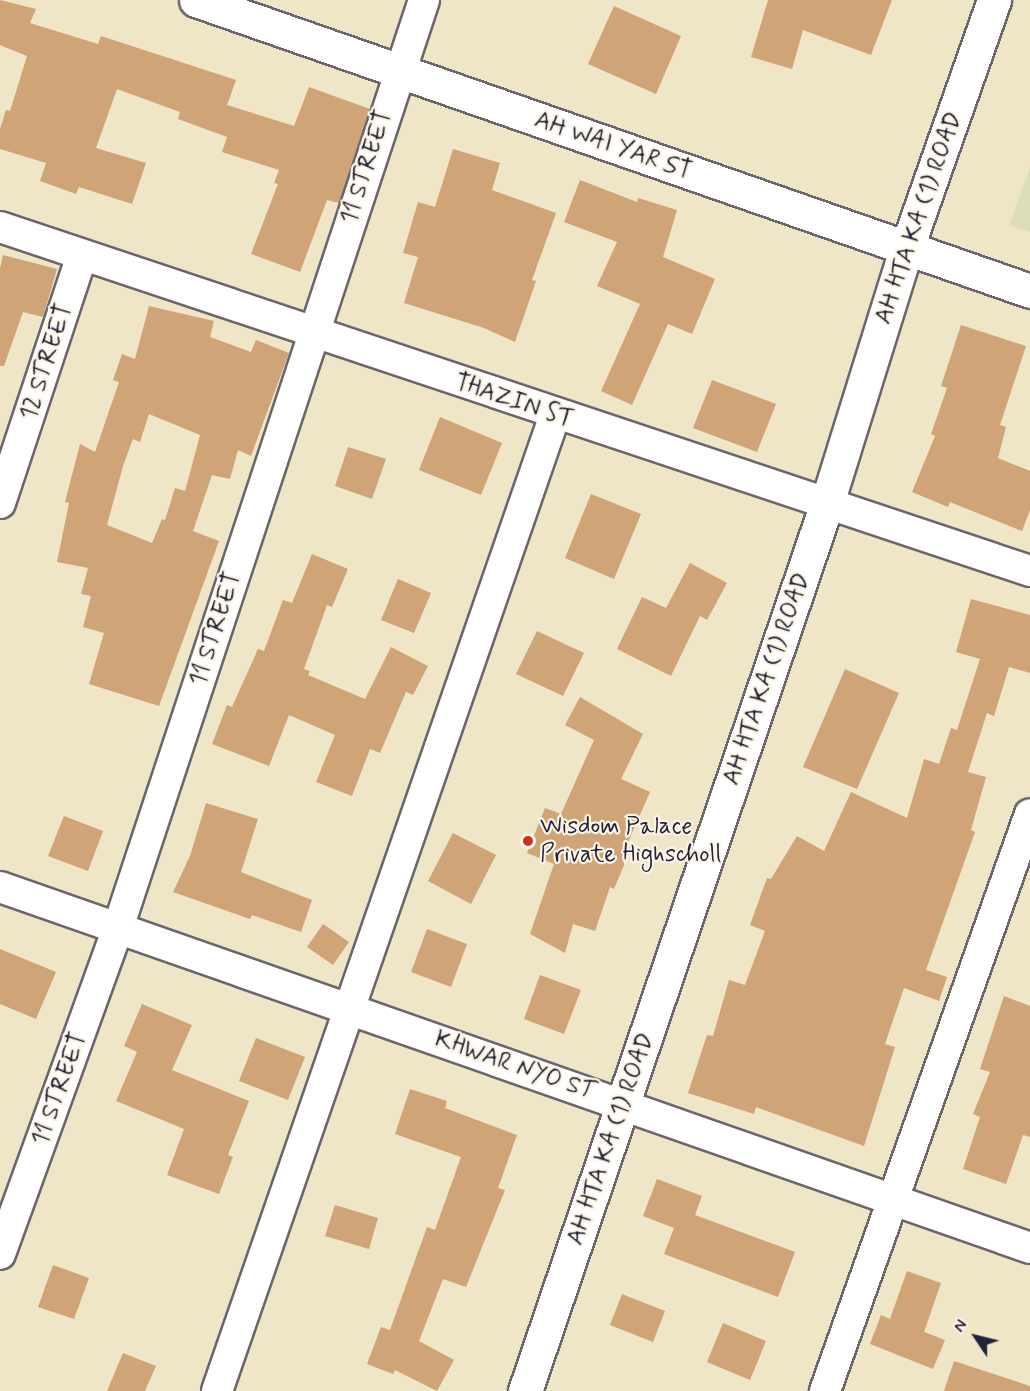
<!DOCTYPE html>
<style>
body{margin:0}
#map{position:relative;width:1030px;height:1391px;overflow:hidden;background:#efe5c7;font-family:Mynerve,sans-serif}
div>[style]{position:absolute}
.built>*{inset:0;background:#deddbb}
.building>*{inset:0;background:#cfa476}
.roads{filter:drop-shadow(2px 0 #6a666c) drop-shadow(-2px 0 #6a666c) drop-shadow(0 2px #6a666c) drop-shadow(0 -2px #6a666c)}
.street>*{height:30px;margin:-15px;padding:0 15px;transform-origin:15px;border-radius:15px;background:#fff}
.secondary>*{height:33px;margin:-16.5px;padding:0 16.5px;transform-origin:16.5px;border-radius:16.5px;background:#fff}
.dots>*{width:16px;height:16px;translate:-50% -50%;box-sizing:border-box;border:3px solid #fcf5e5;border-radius:50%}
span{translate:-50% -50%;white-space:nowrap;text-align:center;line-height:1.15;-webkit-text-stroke:4.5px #fcf5e5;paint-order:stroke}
.street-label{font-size:24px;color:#22223b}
.poi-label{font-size:24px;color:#22223b}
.left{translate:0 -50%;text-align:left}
.north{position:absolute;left:946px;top:1307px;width:60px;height:60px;-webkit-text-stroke:4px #fcf5e5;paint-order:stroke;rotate:305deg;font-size:16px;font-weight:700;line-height:24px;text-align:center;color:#22223b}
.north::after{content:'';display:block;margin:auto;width:21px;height:27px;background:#22223b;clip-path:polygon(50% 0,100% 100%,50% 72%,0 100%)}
</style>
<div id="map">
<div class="built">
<i style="clip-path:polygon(1030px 167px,1030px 232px,1009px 226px)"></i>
</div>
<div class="building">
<i style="clip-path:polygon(0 0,36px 9px,30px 23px,98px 44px,101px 36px,236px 80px,227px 105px,294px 126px,309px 87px,370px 109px,339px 203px,327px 200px,300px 272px,251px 254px,278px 184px,274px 183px,279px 170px,222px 152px,227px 137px,178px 119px,180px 112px,117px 89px,96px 148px,146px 163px,132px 204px,79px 187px,76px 194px,40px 181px,46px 163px,0 149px,0 129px,6px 110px,10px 111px,27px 56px,0 45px)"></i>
<i style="clip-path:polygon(768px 0,892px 0,871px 55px,803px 30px,792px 69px,751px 57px)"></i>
<i style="clip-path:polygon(614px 6px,681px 36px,656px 94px,588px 64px)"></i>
<i style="clip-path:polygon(453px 149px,500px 163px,492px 190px,556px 213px,532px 280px,536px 281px,515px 342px,484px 328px,404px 303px,418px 257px,403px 253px,418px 202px,435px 207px)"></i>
<i style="clip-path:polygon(580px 180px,637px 202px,638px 198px,677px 210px,663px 257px,715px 279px,692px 334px,668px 324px,632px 405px,601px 391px,640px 304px,597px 286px,617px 242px,564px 222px)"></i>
<i style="clip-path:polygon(3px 255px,57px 269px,43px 317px,23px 312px,4px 366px,0 366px,0 268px)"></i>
<i style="clip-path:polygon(evenodd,149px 306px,214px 321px,210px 337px,251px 352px,256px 340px,289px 353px,251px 456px,238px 450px,230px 479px,212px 475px,193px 531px,219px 541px,159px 706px,89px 684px,104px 633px,83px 627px,91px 596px,81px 594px,88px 568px,57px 562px,69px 503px,65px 502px,80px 444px,95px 452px,119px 382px,113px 380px,122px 354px,135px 359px,149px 306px,149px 414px,200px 435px,185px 491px,175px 488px,165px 520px,162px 519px,152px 543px,107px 525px,123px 466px,133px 439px,140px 442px,149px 414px)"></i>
<i style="clip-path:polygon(961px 325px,1026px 346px,1000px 425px,1006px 427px,998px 458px,1030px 471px,1030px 510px,1022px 531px,950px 502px,948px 507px,912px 492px,935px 436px,931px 434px,947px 388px,941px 386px)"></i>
<i style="clip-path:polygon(712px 380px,776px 404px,757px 452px,693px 428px)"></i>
<i style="clip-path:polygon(440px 417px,502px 443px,481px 495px,419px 470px)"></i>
<i style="clip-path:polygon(348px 447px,386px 459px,372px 499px,335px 486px)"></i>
<i style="clip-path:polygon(591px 494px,641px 514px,614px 579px,565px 558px)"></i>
<i style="clip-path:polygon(312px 554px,348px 569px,332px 607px,327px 605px,304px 669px,310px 671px,308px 675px,365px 699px,391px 647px,428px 666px,413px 695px,406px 692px,380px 753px,370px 749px,352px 796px,316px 782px,335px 735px,289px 715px,269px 766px,212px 744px,227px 705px,232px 707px,258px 649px,264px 651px,283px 600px,292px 603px)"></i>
<i style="clip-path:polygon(690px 563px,727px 583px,707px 620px,700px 616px,671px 676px,617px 649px,642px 597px,666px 608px)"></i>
<i style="clip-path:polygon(398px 579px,431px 593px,414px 633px,381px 620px)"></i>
<i style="clip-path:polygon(971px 599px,1030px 615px,1030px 673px,1009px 667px,994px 716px,987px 713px,968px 772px,986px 777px,971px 830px,975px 832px,926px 970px,947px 977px,939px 1001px,904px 988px,885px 1044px,895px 1047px,864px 1146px,756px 1107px,754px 1114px,688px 1093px,707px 1035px,713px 1036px,729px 980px,745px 985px,765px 931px,750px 925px,767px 878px,771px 879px,797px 836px,824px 851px,851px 792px,907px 818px,924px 759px,939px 764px,951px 728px,957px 730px,980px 659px,956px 652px)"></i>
<i style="clip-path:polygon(537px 631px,584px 653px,563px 696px,516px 674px)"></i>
<i style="clip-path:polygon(845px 669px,899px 693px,857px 789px,803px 767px)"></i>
<i style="clip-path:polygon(580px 697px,643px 734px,621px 779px,650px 792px,628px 842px,633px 844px,614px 889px,610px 887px,595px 931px,573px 924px,565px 953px,530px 934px,554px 864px,527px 853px,545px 808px,561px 814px,594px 740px,565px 725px)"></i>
<i style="clip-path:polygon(206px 803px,258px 819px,241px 872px,312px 900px,301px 932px,252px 915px,250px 919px,173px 892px,190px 856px)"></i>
<i style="clip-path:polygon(64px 816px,103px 831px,88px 871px,48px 856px)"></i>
<i style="clip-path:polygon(453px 833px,496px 855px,471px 904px,428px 881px)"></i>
<i style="clip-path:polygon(323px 924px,349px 942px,333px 965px,307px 947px)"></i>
<i style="clip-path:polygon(427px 929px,467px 944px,451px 987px,411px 972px)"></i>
<i style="clip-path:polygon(0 949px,56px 972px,36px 1019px,0 1004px)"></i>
<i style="clip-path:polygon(540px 975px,581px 990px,564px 1034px,524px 1019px)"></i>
<i style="clip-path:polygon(1004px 996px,1030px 1006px,1030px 1137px,1023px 1135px,1006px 1184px,963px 1169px,980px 1117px,973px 1114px,990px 1072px,980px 1069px)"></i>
<i style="clip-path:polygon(142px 1004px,192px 1025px,172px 1070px,249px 1101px,228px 1155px,233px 1157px,219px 1194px,167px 1175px,184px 1129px,116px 1101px,137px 1052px,124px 1046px)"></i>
<i style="clip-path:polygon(256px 1038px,305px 1057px,288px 1100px,239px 1081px)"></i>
<i style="clip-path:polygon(410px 1089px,447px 1101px,445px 1108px,517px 1135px,498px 1188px,505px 1190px,466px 1287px,443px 1279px,419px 1341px,454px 1360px,437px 1391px,395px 1370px,393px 1374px,367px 1364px,381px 1327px,390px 1330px,427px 1227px,435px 1230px,461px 1157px,395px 1134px)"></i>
<i style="clip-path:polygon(657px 1179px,702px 1196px,695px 1215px,795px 1252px,778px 1297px,664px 1254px,674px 1228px,643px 1216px)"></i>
<i style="clip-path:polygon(335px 1205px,378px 1218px,369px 1249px,325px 1236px)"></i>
<i style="clip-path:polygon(53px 1265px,89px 1278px,74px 1319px,38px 1307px)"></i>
<i style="clip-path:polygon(907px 1271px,941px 1283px,924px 1332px,945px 1340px,933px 1369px,870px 1344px,881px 1315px,890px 1319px)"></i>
<i style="clip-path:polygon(622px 1294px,665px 1311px,653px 1342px,610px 1325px)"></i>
<i style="clip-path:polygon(723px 1323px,766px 1341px,750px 1380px,707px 1362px)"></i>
<i style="clip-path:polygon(123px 1353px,156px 1366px,145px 1391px,107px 1391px)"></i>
<i style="clip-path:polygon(954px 1361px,1030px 1386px,1030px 1391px,944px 1391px)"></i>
</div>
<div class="roads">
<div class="street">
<i style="left:0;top:227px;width:1086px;rotate:18.47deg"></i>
<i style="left:0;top:503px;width:261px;rotate:-71.7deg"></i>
<i style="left:0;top:887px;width:1091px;rotate:19.31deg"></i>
<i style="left:0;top:1254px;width:350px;rotate:-70.1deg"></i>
<i style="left:119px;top:925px;width:974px;rotate:-71.75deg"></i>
<i style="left:217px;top:1391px;width:1033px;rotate:-70.9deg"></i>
<i style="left:825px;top:1391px;width:612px;rotate:-70.44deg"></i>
</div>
<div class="secondary">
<i style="left:196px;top:0;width:883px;rotate:19.23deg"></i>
<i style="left:525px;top:1391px;width:938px;rotate:-71.22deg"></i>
<i style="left:827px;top:503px;width:265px;rotate:-72.7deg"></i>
<i style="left:906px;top:250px;width:265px;rotate:-70.6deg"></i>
</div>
</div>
<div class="dots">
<i style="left:528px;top:841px;background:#c8321e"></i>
</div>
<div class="street-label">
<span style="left:613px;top:146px;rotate:19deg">AH WAI YAR ST</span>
<span style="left:367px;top:167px;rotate:-72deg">11 STREET</span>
<span style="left:919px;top:218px;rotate:-71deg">AH HTA KA (1) ROAD</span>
<span style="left:47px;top:362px;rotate:-72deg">12 STREET</span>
<span style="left:514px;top:401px;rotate:18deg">THAZIN ST</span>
<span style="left:216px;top:629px;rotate:-72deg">11 STREET</span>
<span style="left:767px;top:679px;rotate:-71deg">AH HTA KA (1) ROAD</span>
<span style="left:515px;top:1066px;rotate:19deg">KHWAR NYO ST</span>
<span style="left:60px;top:1089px;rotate:-70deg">11 STREET</span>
<span style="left:611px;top:1139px;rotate:-71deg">AH HTA KA (1) ROAD</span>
</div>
<div class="poi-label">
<span class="left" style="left:540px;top:841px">Wisdom Palace<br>Private Highscholl</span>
</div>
<div class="north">N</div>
</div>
